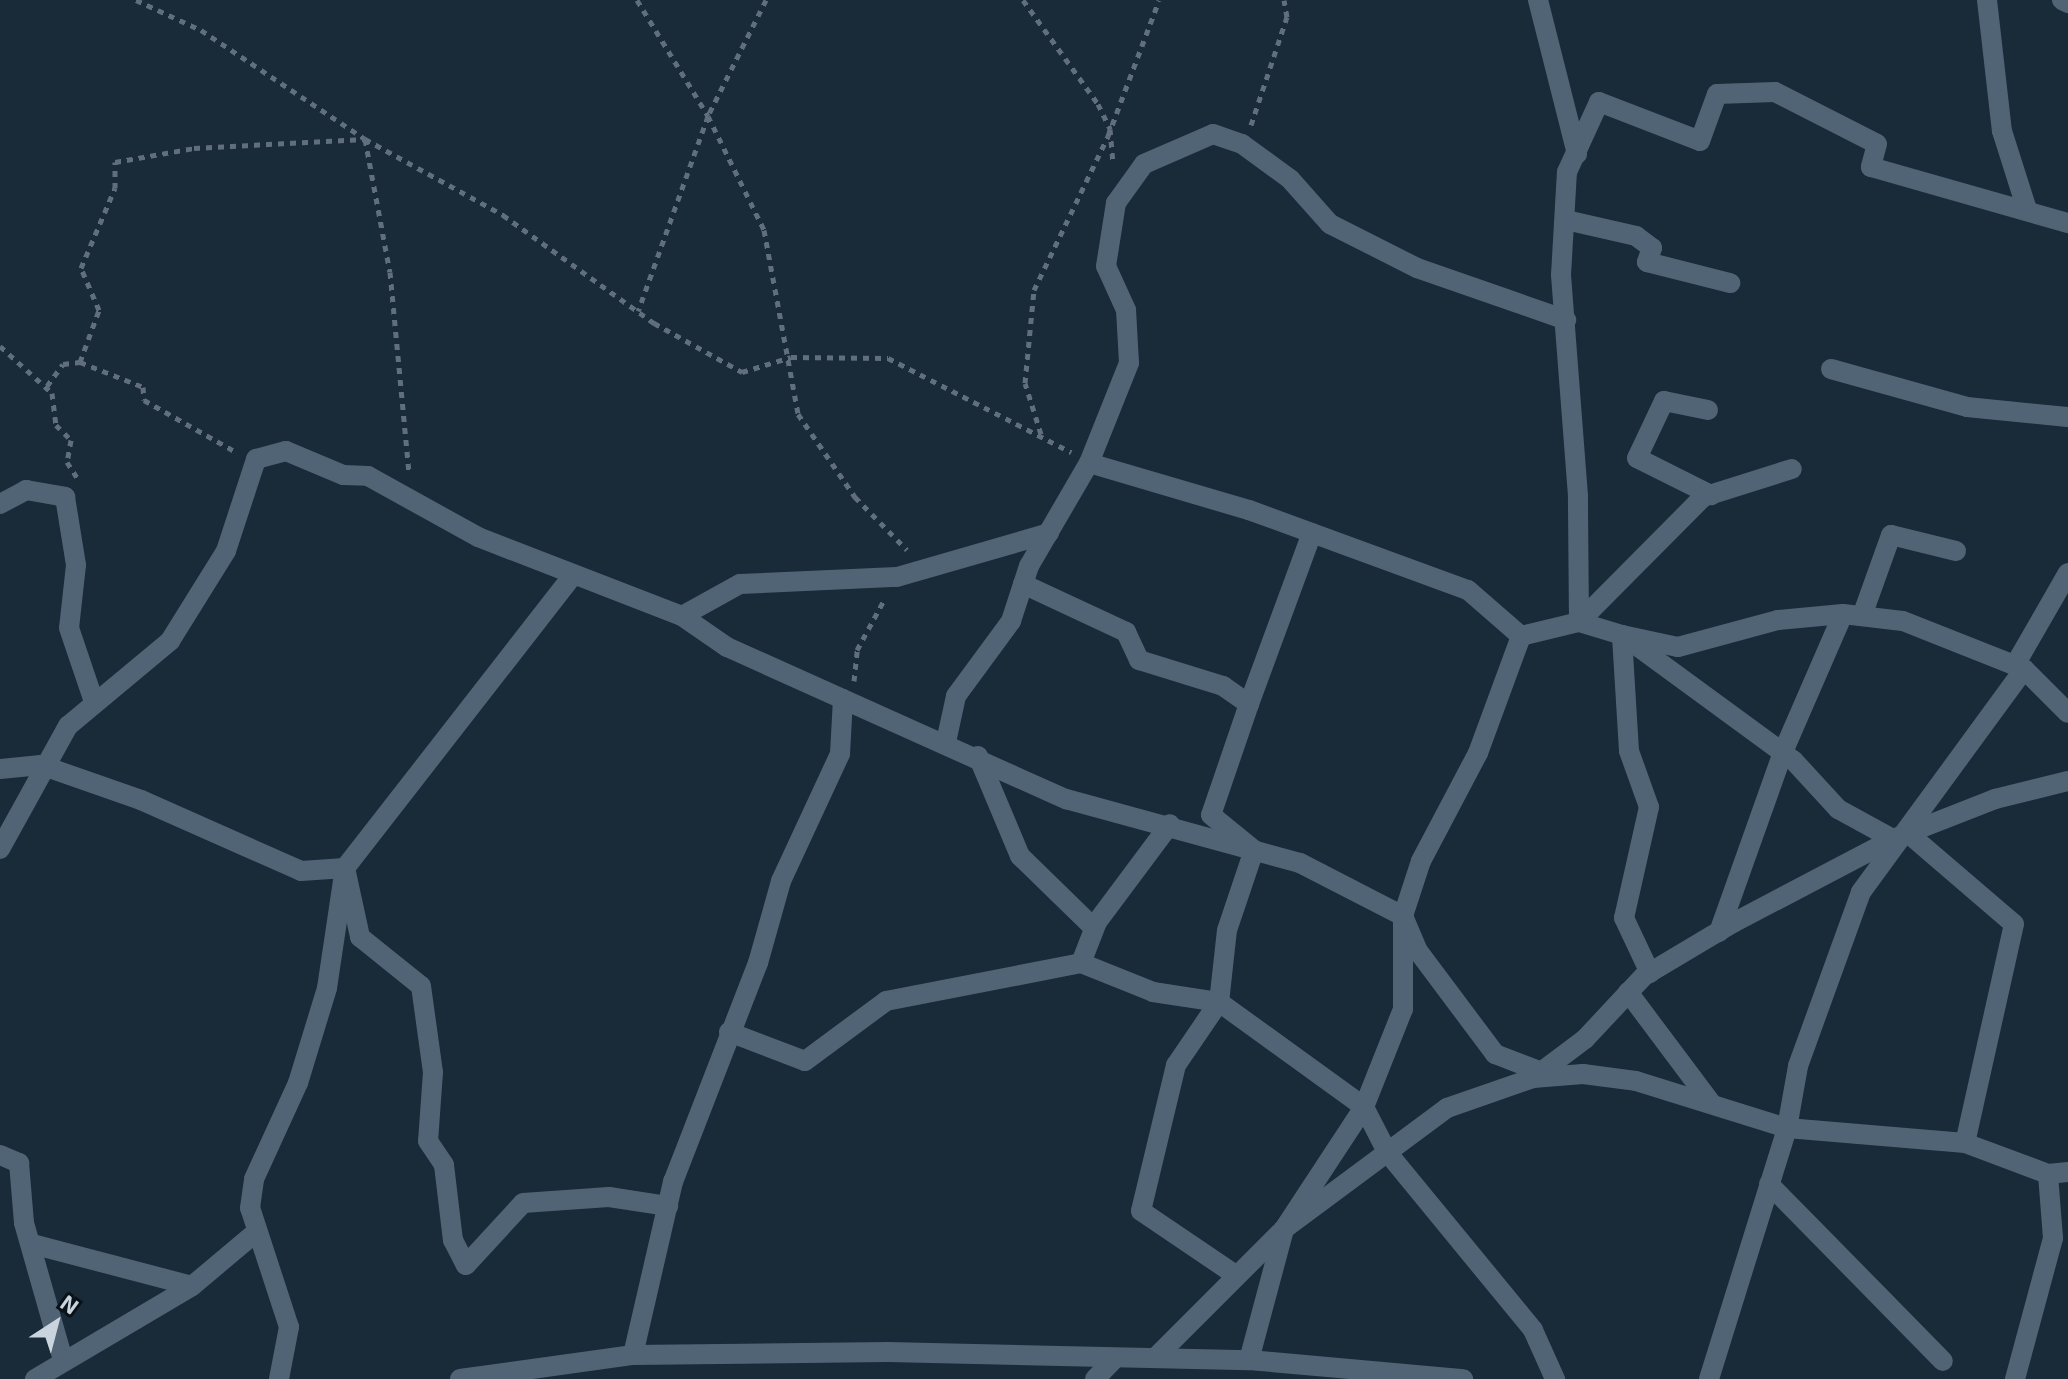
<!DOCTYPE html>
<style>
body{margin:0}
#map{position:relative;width:2068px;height:1379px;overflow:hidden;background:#192a39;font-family:"Exo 2",sans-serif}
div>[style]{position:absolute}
.path>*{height:5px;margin-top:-2.5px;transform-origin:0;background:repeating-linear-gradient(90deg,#616f7d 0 6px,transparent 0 12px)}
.street>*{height:20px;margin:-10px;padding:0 10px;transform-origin:10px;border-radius:10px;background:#516476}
span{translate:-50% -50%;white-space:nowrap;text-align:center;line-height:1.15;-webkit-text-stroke:6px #0a1219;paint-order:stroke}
.north{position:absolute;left:16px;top:1283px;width:80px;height:80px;-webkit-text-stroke:6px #0a1219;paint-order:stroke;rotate:36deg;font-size:22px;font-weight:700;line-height:32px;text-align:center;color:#cad4df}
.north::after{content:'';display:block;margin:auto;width:28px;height:36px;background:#cad4df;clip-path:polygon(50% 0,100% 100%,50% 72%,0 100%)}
</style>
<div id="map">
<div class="path">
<i style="left:136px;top:0;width:72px;rotate:24.8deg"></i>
<i style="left:201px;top:30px;width:197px;rotate:33.6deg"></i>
<i style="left:365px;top:139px;width:135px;rotate:79.4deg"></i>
<i style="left:390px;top:272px;width:203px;rotate:84.6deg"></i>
<i style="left:637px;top:0;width:136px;rotate:58.5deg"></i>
<i style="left:708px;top:116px;width:207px;rotate:109.7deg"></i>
<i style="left:766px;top:0;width:130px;rotate:116.6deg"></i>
<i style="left:708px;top:116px;width:127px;rotate:63.8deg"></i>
<i style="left:764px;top:230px;width:187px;rotate:79.5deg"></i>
<i style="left:798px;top:414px;width:101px;rotate:55.5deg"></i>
<i style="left:855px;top:497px;width:74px;rotate:45.5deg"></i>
<i style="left:1023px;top:0;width:128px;rotate:54.2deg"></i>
<i style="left:1098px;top:104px;width:28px;rotate:64deg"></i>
<i style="left:1110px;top:129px;width:35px;rotate:85deg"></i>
<i style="left:1251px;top:125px;width:114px;rotate:-71.6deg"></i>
<i style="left:1287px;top:17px;width:17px;rotate:-100deg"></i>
<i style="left:0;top:346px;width:70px;rotate:42.1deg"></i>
<i style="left:52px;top:393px;width:32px;rotate:83deg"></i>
<i style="left:56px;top:425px;width:21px;rotate:45deg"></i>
<i style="left:71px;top:440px;width:22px;rotate:100deg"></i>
<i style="left:67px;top:462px;width:20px;rotate:57deg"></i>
<i style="left:80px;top:362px;width:55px;rotate:-69.9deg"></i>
<i style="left:99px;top:310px;width:46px;rotate:-113.2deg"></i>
<i style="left:81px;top:268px;width:87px;rotate:-67deg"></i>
<i style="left:115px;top:188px;width:26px;rotate:-90deg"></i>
<i style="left:115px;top:162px;width:80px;rotate:-10deg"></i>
<i style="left:194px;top:148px;width:171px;rotate:-3deg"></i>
<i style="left:365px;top:139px;width:158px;rotate:28.8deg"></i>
<i style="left:503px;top:215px;width:186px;rotate:35.6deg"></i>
<i style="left:654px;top:323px;width:101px;rotate:29.1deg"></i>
<i style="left:742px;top:372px;width:51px;rotate:-17deg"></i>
<i style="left:791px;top:357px;width:97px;rotate:0.6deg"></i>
<i style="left:888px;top:358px;width:206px;rotate:27.2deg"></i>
<i style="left:47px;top:386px;width:27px;rotate:-54deg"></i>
<i style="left:63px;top:364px;width:17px;rotate:-7deg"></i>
<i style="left:80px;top:362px;width:68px;rotate:21.6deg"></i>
<i style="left:143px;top:387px;width:13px;rotate:86deg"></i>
<i style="left:144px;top:400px;width:106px;rotate:29.5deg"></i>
<i style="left:1041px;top:434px;width:53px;rotate:-107.4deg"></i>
<i style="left:1025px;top:383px;width:93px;rotate:-84.5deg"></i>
<i style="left:1034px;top:290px;width:171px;rotate:-64.3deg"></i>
<i style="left:1108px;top:136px;width:145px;rotate:-69.4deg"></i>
<i style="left:854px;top:681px;width:31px;rotate:-84deg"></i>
<i style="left:857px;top:650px;width:55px;rotate:-61.6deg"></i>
</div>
<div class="street">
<i style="left:1538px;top:0;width:159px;rotate:75.8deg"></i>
<i style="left:1987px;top:0;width:132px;rotate:83.5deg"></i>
<i style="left:2002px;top:131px;width:83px;rotate:72.4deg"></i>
<i style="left:2062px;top:0;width:7px;rotate:27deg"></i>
<i style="left:1566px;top:220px;width:72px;rotate:12.9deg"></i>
<i style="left:1636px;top:236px;width:20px;rotate:37deg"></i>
<i style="left:1652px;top:248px;width:15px;rotate:110deg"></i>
<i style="left:1647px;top:262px;width:86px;rotate:14.2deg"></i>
<i style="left:1831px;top:369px;width:141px;rotate:15.6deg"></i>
<i style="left:1967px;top:407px;width:101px;rotate:5.7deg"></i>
<i style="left:1708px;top:410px;width:45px;rotate:-168.4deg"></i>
<i style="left:1664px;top:401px;width:63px;rotate:115.3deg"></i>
<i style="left:1637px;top:458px;width:83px;rotate:26.6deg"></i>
<i style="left:1089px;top:463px;width:167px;rotate:16.4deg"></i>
<i style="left:1249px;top:510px;width:233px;rotate:20.1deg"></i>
<i style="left:1468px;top:590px;width:70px;rotate:41deg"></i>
<i style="left:0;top:504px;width:30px;rotate:-28deg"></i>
<i style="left:26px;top:490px;width:40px;rotate:10deg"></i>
<i style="left:65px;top:497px;width:69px;rotate:80.8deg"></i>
<i style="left:76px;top:565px;width:63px;rotate:96.3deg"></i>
<i style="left:69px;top:628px;width:78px;rotate:71.3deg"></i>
<i style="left:1023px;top:584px;width:114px;rotate:25deg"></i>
<i style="left:1126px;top:632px;width:31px;rotate:65deg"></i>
<i style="left:1139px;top:660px;width:88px;rotate:17.2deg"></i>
<i style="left:1223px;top:686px;width:32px;rotate:35deg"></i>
<i style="left:1249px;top:704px;width:117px;rotate:108.9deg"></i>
<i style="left:1211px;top:815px;width:55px;rotate:39.1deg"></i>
<i style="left:1254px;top:850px;width:84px;rotate:108.6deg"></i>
<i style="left:1227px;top:930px;width:72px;rotate:96.3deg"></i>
<i style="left:1219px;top:1002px;width:76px;rotate:124.3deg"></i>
<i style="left:1176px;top:1065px;width:150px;rotate:103.5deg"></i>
<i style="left:1141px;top:1211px;width:112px;rotate:34.1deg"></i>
<i style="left:682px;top:616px;width:66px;rotate:-28.9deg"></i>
<i style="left:740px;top:584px;width:157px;rotate:-2.6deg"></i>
<i style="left:897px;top:577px;width:158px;rotate:-16.1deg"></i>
<i style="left:1862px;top:616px;width:86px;rotate:-70.3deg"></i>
<i style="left:1891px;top:535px;width:67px;rotate:13.8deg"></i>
<i style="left:1579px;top:622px;width:126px;rotate:-90.5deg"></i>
<i style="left:1578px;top:496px;width:222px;rotate:-94.4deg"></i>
<i style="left:1561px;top:275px;width:103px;rotate:-86.7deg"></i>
<i style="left:1567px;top:172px;width:77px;rotate:-65.4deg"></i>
<i style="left:1599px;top:102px;width:108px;rotate:21.1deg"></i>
<i style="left:1700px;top:141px;width:50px;rotate:-70.1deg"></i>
<i style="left:1717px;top:94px;width:58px;rotate:-2deg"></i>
<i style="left:1775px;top:92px;width:114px;rotate:27deg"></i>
<i style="left:1877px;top:144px;width:24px;rotate:105deg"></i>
<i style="left:1871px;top:167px;width:205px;rotate:15.9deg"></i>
<i style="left:1579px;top:622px;width:176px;rotate:-45.2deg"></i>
<i style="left:1703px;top:497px;width:93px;rotate:-17.5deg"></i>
<i style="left:2015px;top:665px;width:106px;rotate:-60.1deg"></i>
<i style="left:1249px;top:704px;width:182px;rotate:-69.8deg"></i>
<i style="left:946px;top:742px;width:47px;rotate:-77.7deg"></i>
<i style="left:956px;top:696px;width:93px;rotate:-53.7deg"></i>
<i style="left:1011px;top:621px;width:58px;rotate:-71.9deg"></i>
<i style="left:1029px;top:566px;width:119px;rotate:-59.8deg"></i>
<i style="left:1089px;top:463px;width:108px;rotate:-68.2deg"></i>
<i style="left:1129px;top:363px;width:53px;rotate:-93.2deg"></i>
<i style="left:1126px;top:310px;width:48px;rotate:-114.4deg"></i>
<i style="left:1106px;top:266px;width:64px;rotate:-81deg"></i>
<i style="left:1116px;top:203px;width:48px;rotate:-54.3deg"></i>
<i style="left:1144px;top:164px;width:75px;rotate:-23.5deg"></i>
<i style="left:1213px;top:134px;width:31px;rotate:19deg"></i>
<i style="left:1242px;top:144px;width:59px;rotate:36.1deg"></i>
<i style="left:1290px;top:179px;width:60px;rotate:48.4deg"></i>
<i style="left:1330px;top:224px;width:97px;rotate:26.8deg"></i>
<i style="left:1417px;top:268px;width:158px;rotate:19.2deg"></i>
<i style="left:978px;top:756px;width:108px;rotate:67.2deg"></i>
<i style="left:1020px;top:856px;width:103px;rotate:44.2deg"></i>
<i style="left:0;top:769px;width:41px;rotate:-5.6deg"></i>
<i style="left:41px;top:765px;width:106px;rotate:19.3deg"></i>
<i style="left:141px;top:800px;width:175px;rotate:23.9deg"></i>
<i style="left:301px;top:871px;width:44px;rotate:-3.9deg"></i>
<i style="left:345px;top:868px;width:71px;rotate:77.7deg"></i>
<i style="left:360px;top:937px;width:78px;rotate:38.8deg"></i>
<i style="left:421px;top:986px;width:87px;rotate:82.1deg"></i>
<i style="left:433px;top:1072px;width:69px;rotate:94.1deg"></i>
<i style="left:428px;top:1141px;width:29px;rotate:56deg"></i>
<i style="left:444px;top:1165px;width:76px;rotate:83.2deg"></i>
<i style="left:453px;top:1240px;width:28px;rotate:63deg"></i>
<i style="left:466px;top:1265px;width:84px;rotate:-47.4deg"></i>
<i style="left:523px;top:1203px;width:86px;rotate:-4deg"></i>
<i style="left:609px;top:1197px;width:60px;rotate:8.7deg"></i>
<i style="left:1909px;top:834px;width:138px;rotate:40.6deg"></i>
<i style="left:2014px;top:924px;width:224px;rotate:102.6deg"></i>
<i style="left:0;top:849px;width:141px;rotate:-61.1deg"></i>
<i style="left:68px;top:726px;width:133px;rotate:-39.8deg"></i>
<i style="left:170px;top:641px;width:106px;rotate:-58.1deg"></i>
<i style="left:226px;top:551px;width:97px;rotate:-71.9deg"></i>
<i style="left:256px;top:459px;width:31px;rotate:-15deg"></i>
<i style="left:286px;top:451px;width:62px;rotate:22.8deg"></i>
<i style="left:343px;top:475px;width:25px;rotate:2deg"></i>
<i style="left:368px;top:476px;width:126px;rotate:29deg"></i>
<i style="left:478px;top:537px;width:219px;rotate:21.2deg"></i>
<i style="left:682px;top:616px;width:55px;rotate:34.6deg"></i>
<i style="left:727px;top:647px;width:372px;rotate:24.2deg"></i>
<i style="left:1066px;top:799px;width:243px;rotate:15.3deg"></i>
<i style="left:1300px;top:863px;width:116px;rotate:27.2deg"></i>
<i style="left:1403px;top:916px;width:38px;rotate:67deg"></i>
<i style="left:1418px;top:951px;width:129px;rotate:53.2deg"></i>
<i style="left:1495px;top:1054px;width:47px;rotate:21.1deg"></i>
<i style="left:1719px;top:932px;width:191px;rotate:-70.4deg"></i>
<i style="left:1783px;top:752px;width:150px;rotate:-66.5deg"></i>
<i style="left:1081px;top:963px;width:44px;rotate:-68.7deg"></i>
<i style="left:1097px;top:922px;width:122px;rotate:-53.3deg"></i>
<i style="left:1650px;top:973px;width:61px;rotate:-115.3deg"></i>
<i style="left:1624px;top:918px;width:114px;rotate:-77.3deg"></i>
<i style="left:1649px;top:807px;width:59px;rotate:-109.7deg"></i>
<i style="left:1629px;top:751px;width:116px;rotate:-93.5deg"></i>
<i style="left:1622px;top:635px;width:57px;rotate:12.1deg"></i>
<i style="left:1678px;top:647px;width:104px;rotate:-15.1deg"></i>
<i style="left:1778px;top:620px;width:65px;rotate:-5.3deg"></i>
<i style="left:1843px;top:614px;width:60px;rotate:6.7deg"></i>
<i style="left:1903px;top:621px;width:130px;rotate:21.6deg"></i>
<i style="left:2024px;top:669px;width:62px;rotate:45deg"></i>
<i style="left:1628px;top:992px;width:139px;rotate:53.2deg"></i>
<i style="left:729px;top:1032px;width:81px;rotate:20.9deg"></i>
<i style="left:805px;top:1061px;width:101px;rotate:-36.5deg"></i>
<i style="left:886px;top:1001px;width:199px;rotate:-11deg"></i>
<i style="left:1081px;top:963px;width:78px;rotate:21.9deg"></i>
<i style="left:1153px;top:992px;width:67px;rotate:8.6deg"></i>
<i style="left:1219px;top:1002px;width:179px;rotate:35.9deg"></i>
<i style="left:1364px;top:1107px;width:51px;rotate:62.9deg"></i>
<i style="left:1387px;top:1152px;width:230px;rotate:50.6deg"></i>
<i style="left:1533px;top:1330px;width:54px;rotate:65.8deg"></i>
<i style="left:1533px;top:1078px;width:65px;rotate:-36.9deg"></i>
<i style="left:1585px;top:1039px;width:86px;rotate:-46.9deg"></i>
<i style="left:1644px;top:976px;width:104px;rotate:-30.8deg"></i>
<i style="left:1733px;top:923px;width:181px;rotate:-27.7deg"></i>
<i style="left:1893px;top:839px;width:110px;rotate:-21.4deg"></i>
<i style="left:1995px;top:799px;width:75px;rotate:-13.9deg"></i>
<i style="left:0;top:1155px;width:21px;rotate:23deg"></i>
<i style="left:19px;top:1163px;width:60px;rotate:85.2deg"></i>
<i style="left:24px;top:1223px;width:142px;rotate:74.1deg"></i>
<i style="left:1769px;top:1184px;width:248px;rotate:45.5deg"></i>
<i style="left:32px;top:1244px;width:165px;rotate:14.7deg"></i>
<i style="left:633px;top:1355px;width:178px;rotate:-77deg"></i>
<i style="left:673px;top:1182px;width:235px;rotate:-68.8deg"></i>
<i style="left:758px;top:963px;width:85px;rotate:-74.3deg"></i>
<i style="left:781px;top:881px;width:140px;rotate:-65.1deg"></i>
<i style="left:840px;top:754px;width:55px;rotate:-86.9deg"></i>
<i style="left:1157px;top:1356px;width:180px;rotate:-45deg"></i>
<i style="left:1284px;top:1229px;width:146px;rotate:-56.7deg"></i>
<i style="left:1364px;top:1107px;width:105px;rotate:-68.3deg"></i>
<i style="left:1403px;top:1009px;width:93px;rotate:-90deg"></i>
<i style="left:1403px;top:916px;width:58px;rotate:-71.9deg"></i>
<i style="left:1421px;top:861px;width:122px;rotate:-62.2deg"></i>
<i style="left:1478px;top:753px;width:125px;rotate:-69.8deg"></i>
<i style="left:1521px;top:636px;width:60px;rotate:-13.6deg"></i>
<i style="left:1579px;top:622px;width:45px;rotate:16.8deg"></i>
<i style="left:1622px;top:635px;width:212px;rotate:36.2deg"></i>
<i style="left:1793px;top:760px;width:67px;rotate:47.4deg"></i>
<i style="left:1838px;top:809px;width:63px;rotate:28.6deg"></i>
<i style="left:1249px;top:1360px;width:136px;rotate:-75deg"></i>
<i style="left:1284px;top:1229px;width:203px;rotate:-36.6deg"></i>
<i style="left:1447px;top:1108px;width:91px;rotate:-19.2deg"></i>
<i style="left:1533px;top:1078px;width:50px;rotate:-4.6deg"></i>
<i style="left:1583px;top:1074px;width:53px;rotate:7.5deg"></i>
<i style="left:1636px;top:1081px;width:158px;rotate:17.3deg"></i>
<i style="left:1787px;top:1128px;width:179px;rotate:4.8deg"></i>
<i style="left:1965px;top:1143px;width:89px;rotate:20.5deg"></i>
<i style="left:2048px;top:1174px;width:20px;rotate:-6deg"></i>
<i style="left:35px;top:1379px;width:182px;rotate:-30.6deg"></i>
<i style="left:192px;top:1286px;width:81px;rotate:-40deg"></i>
<i style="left:279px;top:1379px;width:53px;rotate:-79.1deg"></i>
<i style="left:289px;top:1327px;width:125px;rotate:-108.1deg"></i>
<i style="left:250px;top:1208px;width:29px;rotate:-82deg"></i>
<i style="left:254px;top:1179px;width:106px;rotate:-65.4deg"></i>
<i style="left:298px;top:1083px;width:99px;rotate:-73deg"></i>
<i style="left:327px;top:988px;width:121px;rotate:-81.5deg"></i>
<i style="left:345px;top:868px;width:368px;rotate:-52.1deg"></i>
<i style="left:460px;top:1379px;width:175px;rotate:-7.9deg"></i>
<i style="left:633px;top:1355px;width:255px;rotate:-0.7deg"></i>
<i style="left:888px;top:1352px;width:361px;rotate:1.3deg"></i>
<i style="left:1249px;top:1360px;width:215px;rotate:5.1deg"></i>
<i style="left:1095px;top:1379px;width:28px;rotate:-46deg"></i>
<i style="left:1709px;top:1379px;width:263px;rotate:-72.7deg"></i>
<i style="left:1787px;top:1128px;width:63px;rotate:-79.9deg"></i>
<i style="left:1798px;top:1066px;width:185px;rotate:-70.1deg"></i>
<i style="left:1861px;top:892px;width:276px;rotate:-53.8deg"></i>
<i style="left:2015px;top:1379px;width:146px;rotate:-74.9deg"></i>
<i style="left:2053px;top:1238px;width:64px;rotate:-94.5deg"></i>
</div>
<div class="north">N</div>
</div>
